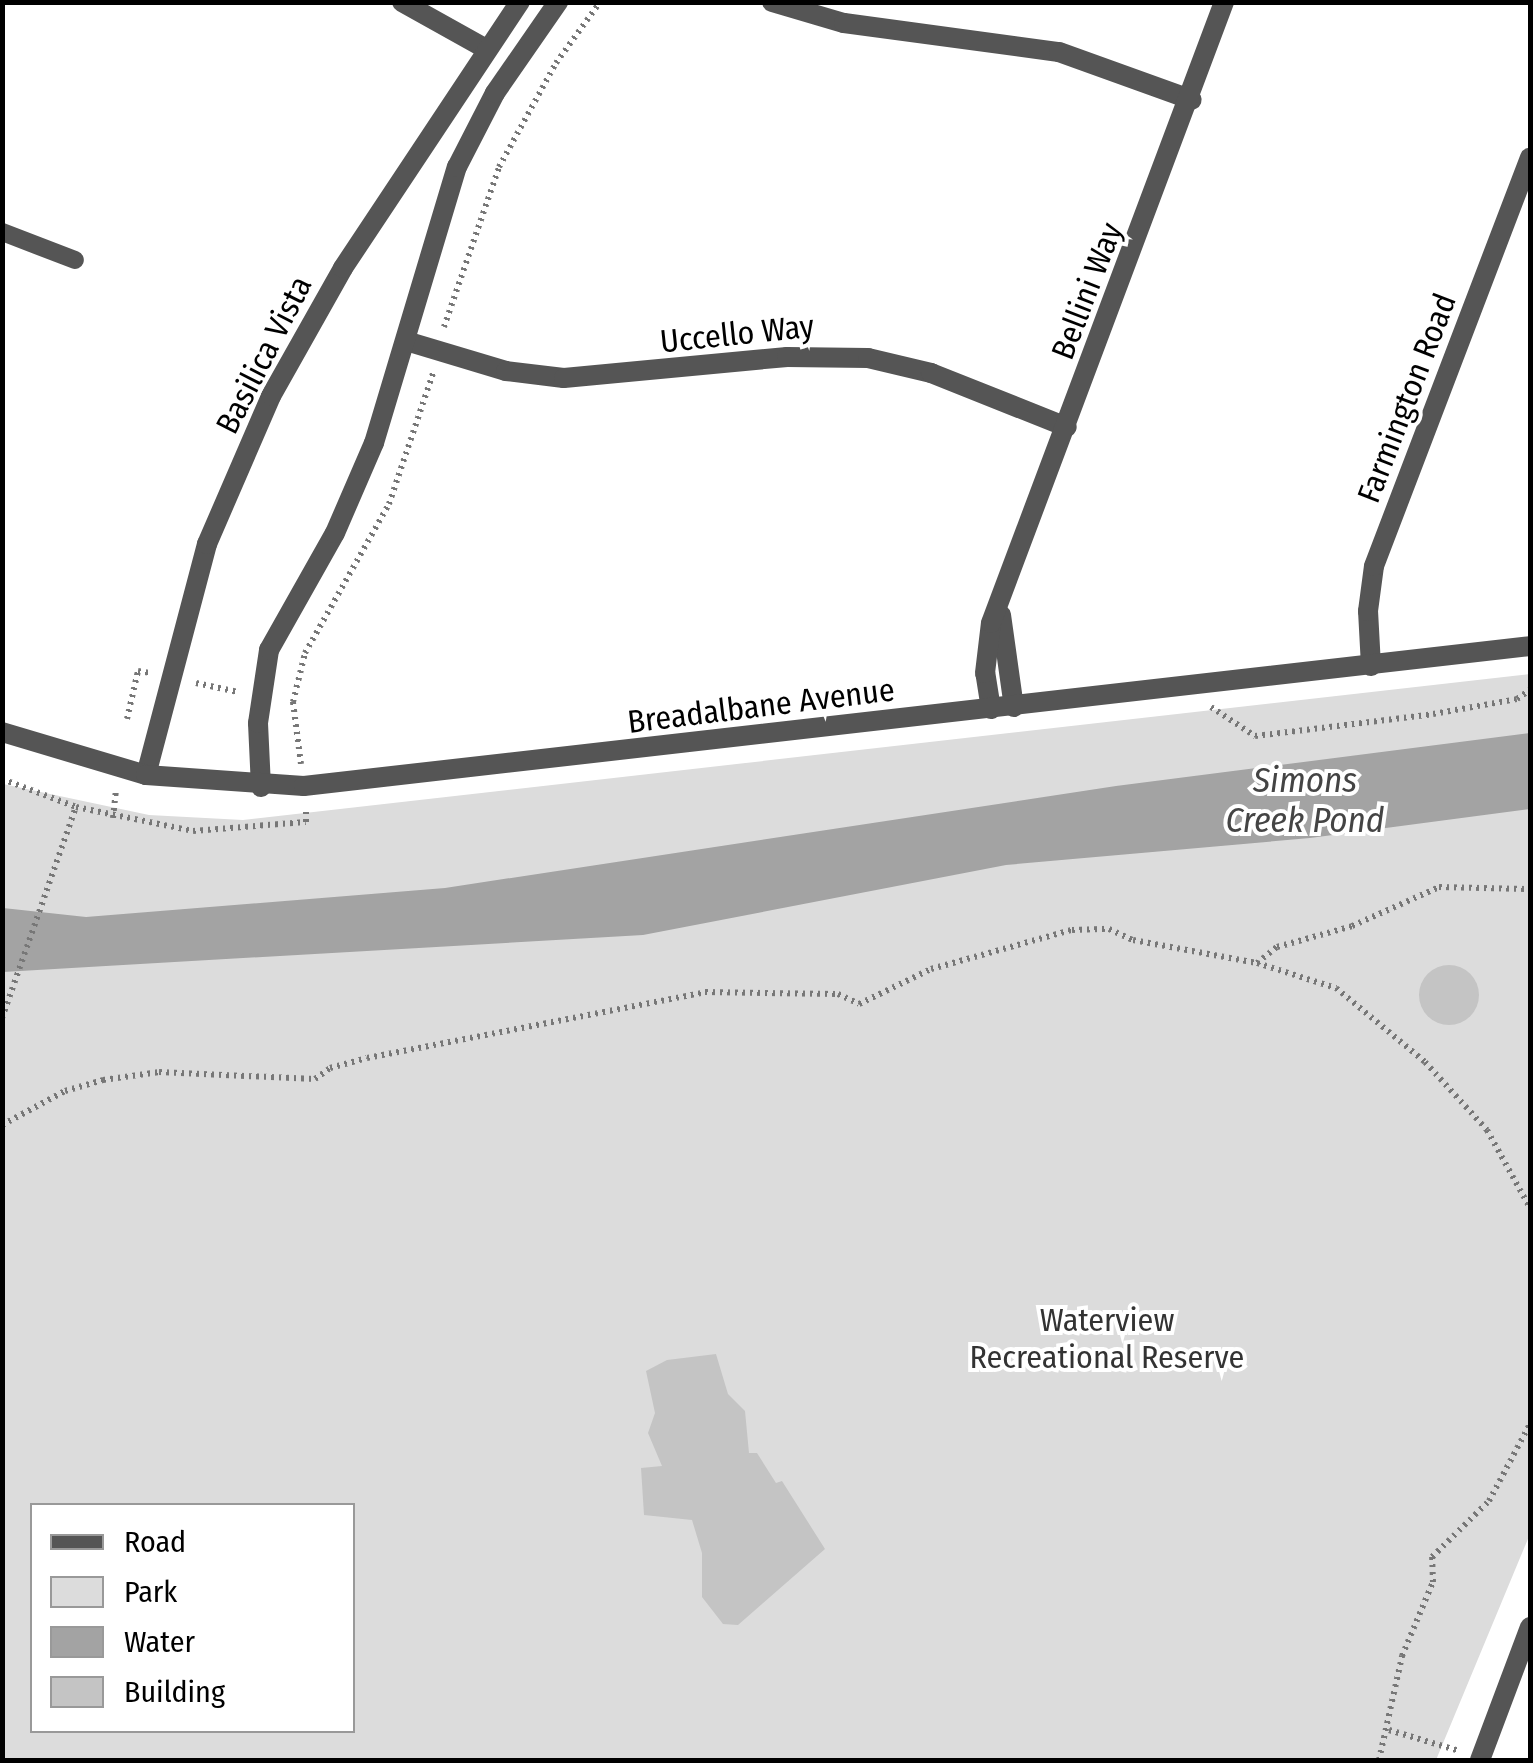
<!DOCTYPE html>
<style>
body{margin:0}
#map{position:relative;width:1533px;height:1763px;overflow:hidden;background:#fff;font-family:"Fira Sans Condensed",sans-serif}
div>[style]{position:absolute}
.green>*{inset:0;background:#dcdcdc}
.water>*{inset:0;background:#a3a3a3}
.building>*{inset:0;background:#c4c4c4}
.round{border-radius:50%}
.path>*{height:6px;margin-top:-3px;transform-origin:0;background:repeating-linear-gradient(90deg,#777 0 2.5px,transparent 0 7.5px)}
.service>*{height:18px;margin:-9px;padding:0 9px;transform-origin:9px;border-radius:9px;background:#555}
.minor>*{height:20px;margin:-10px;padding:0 10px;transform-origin:10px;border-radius:10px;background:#555}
.tertiary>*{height:20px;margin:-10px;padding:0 10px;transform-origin:10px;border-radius:10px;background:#555}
span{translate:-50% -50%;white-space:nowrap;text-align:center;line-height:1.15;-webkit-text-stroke:8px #fff;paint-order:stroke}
.street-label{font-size:32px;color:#000}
.park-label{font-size:32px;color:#333}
.water-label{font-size:35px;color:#444;font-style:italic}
.frame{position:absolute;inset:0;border:5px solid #000;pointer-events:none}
.legend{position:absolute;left:30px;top:1503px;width:325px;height:230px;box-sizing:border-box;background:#fff;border:2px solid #999;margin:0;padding:12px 18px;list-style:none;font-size:30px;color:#000}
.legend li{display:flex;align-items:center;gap:20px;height:50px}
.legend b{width:50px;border:2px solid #999}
</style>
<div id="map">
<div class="green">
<i style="clip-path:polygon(evenodd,1530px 674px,1530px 1534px,1436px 1760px,3px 1760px,3px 784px,149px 815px,243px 820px,1530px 674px,32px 1506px,352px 1506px,352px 1730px,32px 1730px,32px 1506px)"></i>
</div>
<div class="water">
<i style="clip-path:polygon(1530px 733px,1530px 809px,1310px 838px,1006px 865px,643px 935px,3px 972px,3px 908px,86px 917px,445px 888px,1116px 786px)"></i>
</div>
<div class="building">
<i class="round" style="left:1419px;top:965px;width:60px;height:60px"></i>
<i style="clip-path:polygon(716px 1354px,728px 1394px,745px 1411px,749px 1453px,757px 1453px,776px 1483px,782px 1481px,825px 1549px,738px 1625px,723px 1624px,702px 1597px,702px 1553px,692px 1520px,644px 1515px,641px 1468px,662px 1466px,648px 1433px,655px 1413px,646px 1371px,667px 1360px)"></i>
</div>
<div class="path">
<i style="left:444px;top:327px;width:169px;rotate:-71deg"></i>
<i style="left:499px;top:167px;width:119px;rotate:-61.3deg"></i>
<i style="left:556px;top:63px;width:75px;rotate:-54.2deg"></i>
<i style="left:196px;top:683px;width:43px;rotate:12.1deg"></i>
<i style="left:1211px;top:707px;width:53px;rotate:33.4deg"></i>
<i style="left:1255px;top:736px;width:179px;rotate:-7deg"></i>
<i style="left:1433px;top:714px;width:85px;rotate:-10.1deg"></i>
<i style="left:1517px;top:699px;width:16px;rotate:-35deg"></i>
<i style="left:127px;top:719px;width:49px;rotate:-77.1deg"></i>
<i style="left:138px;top:671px;width:12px;rotate:9deg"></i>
<i style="left:301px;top:764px;width:63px;rotate:-97.4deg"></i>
<i style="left:293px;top:702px;width:50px;rotate:-76.2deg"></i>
<i style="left:305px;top:653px;width:171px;rotate:-60.6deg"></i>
<i style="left:389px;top:504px;width:138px;rotate:-71.4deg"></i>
<i style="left:2px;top:779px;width:79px;rotate:20.7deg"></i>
<i style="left:113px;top:818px;width:28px;rotate:-84deg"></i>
<i style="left:1257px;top:963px;width:83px;rotate:17.6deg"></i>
<i style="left:1336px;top:988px;width:116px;rotate:39.7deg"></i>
<i style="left:1425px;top:1062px;width:92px;rotate:47.6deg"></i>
<i style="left:1487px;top:1130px;width:89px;rotate:61.1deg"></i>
<i style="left:2px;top:1018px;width:224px;rotate:-70.7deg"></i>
<i style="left:76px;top:807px;width:119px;rotate:11.6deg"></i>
<i style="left:193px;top:831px;width:113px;rotate:-4.6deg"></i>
<i style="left:306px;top:822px;width:11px;rotate:-90deg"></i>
<i style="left:2px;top:1125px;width:72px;rotate:-28.4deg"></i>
<i style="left:65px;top:1091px;width:40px;rotate:-16deg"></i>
<i style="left:103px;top:1080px;width:57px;rotate:-8.1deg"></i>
<i style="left:159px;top:1072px;width:156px;rotate:2.6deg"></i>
<i style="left:315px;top:1079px;width:19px;rotate:-36deg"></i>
<i style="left:330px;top:1068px;width:38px;rotate:-15deg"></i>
<i style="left:367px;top:1058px;width:344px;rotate:-11deg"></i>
<i style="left:705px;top:992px;width:133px;rotate:0.9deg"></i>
<i style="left:838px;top:994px;width:23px;rotate:25deg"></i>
<i style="left:859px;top:1004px;width:80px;rotate:-25.9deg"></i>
<i style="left:931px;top:969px;width:146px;rotate:-15.5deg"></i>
<i style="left:1072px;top:930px;width:37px;rotate:-2deg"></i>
<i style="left:1109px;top:929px;width:26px;rotate:25deg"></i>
<i style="left:1133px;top:940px;width:126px;rotate:10.5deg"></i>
<i style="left:1257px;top:963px;width:26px;rotate:-39deg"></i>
<i style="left:1277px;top:947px;width:78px;rotate:-15.6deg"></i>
<i style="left:1352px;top:926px;width:95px;rotate:-24.1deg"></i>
<i style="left:1439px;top:887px;width:91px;rotate:1.3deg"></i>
<i style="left:1389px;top:1730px;width:74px;rotate:16.5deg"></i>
<i style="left:1379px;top:1760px;width:107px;rotate:-77.5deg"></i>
<i style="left:1402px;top:1656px;width:80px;rotate:-67.3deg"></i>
<i style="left:1433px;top:1582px;width:25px;rotate:-92deg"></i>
<i style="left:1432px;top:1557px;width:80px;rotate:-44.5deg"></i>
<i style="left:1489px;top:1501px;width:87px;rotate:-62deg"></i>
</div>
<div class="service">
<i style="left:2px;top:232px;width:78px;rotate:21deg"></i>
</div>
<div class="minor">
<i style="left:402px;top:2px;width:96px;rotate:29.2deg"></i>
<i style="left:772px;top:2px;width:75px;rotate:16.3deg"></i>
<i style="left:844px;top:23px;width:217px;rotate:7.7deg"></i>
<i style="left:1059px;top:52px;width:141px;rotate:19.8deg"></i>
<i style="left:406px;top:341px;width:104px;rotate:16.7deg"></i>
<i style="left:506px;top:371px;width:58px;rotate:6.9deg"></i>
<i style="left:564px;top:378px;width:224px;rotate:-5.4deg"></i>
<i style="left:787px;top:357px;width:81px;rotate:0.7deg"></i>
<i style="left:868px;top:358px;width:65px;rotate:13.4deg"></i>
<i style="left:931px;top:373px;width:146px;rotate:21.7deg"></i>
<i style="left:1001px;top:615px;width:93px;rotate:82deg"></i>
<i style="left:1371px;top:666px;width:55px;rotate:-93.1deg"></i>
<i style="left:1368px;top:611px;width:45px;rotate:-82.4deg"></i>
<i style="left:1374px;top:566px;width:437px;rotate:-69.1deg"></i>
<i style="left:991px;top:709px;width:36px;rotate:-99deg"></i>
<i style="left:985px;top:673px;width:50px;rotate:-83.2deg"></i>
<i style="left:991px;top:623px;width:663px;rotate:-69.43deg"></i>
<i style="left:146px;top:775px;width:239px;rotate:-75.2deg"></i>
<i style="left:207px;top:544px;width:161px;rotate:-66.6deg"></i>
<i style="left:271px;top:396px;width:147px;rotate:-60.6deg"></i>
<i style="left:343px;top:268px;width:320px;rotate:-56.4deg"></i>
<i style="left:261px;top:787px;width:64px;rotate:-92.7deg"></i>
<i style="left:258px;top:723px;width:74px;rotate:-81.4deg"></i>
<i style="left:269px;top:650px;width:134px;rotate:-60.6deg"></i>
<i style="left:335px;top:533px;width:98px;rotate:-66.6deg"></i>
<i style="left:374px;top:443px;width:288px;rotate:-73.3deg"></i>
<i style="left:457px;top:167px;width:83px;rotate:-62.8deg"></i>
<i style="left:495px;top:93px;width:111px;rotate:-55.3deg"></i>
</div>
<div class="tertiary">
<i style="left:2px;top:732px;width:150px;rotate:16.6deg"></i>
<i style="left:146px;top:775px;width:158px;rotate:4deg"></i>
<i style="left:304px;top:786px;width:1234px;rotate:-6.51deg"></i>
<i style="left:1480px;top:1760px;width:142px;rotate:-69.4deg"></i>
</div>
<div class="street-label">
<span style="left:1087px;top:291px;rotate:-69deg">Bellini Way</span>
<span style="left:737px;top:334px;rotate:-6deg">Uccello Way</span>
<span style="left:264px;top:355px;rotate:-63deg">Basilica Vista</span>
<span style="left:1407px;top:398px;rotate:-69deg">Farmington Road</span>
<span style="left:761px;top:706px;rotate:-7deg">Breadalbane Avenue</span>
</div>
<div class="park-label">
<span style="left:1107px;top:1339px">Waterview<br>Recreational Reserve</span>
</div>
<div class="water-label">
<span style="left:1305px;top:800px">Simons<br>Creek Pond</span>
</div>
<div class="frame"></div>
<ul class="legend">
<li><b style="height:12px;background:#555"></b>Road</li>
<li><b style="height:28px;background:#dcdcdc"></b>Park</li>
<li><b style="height:28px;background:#a3a3a3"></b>Water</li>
<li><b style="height:28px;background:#c4c4c4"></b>Building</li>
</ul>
</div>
